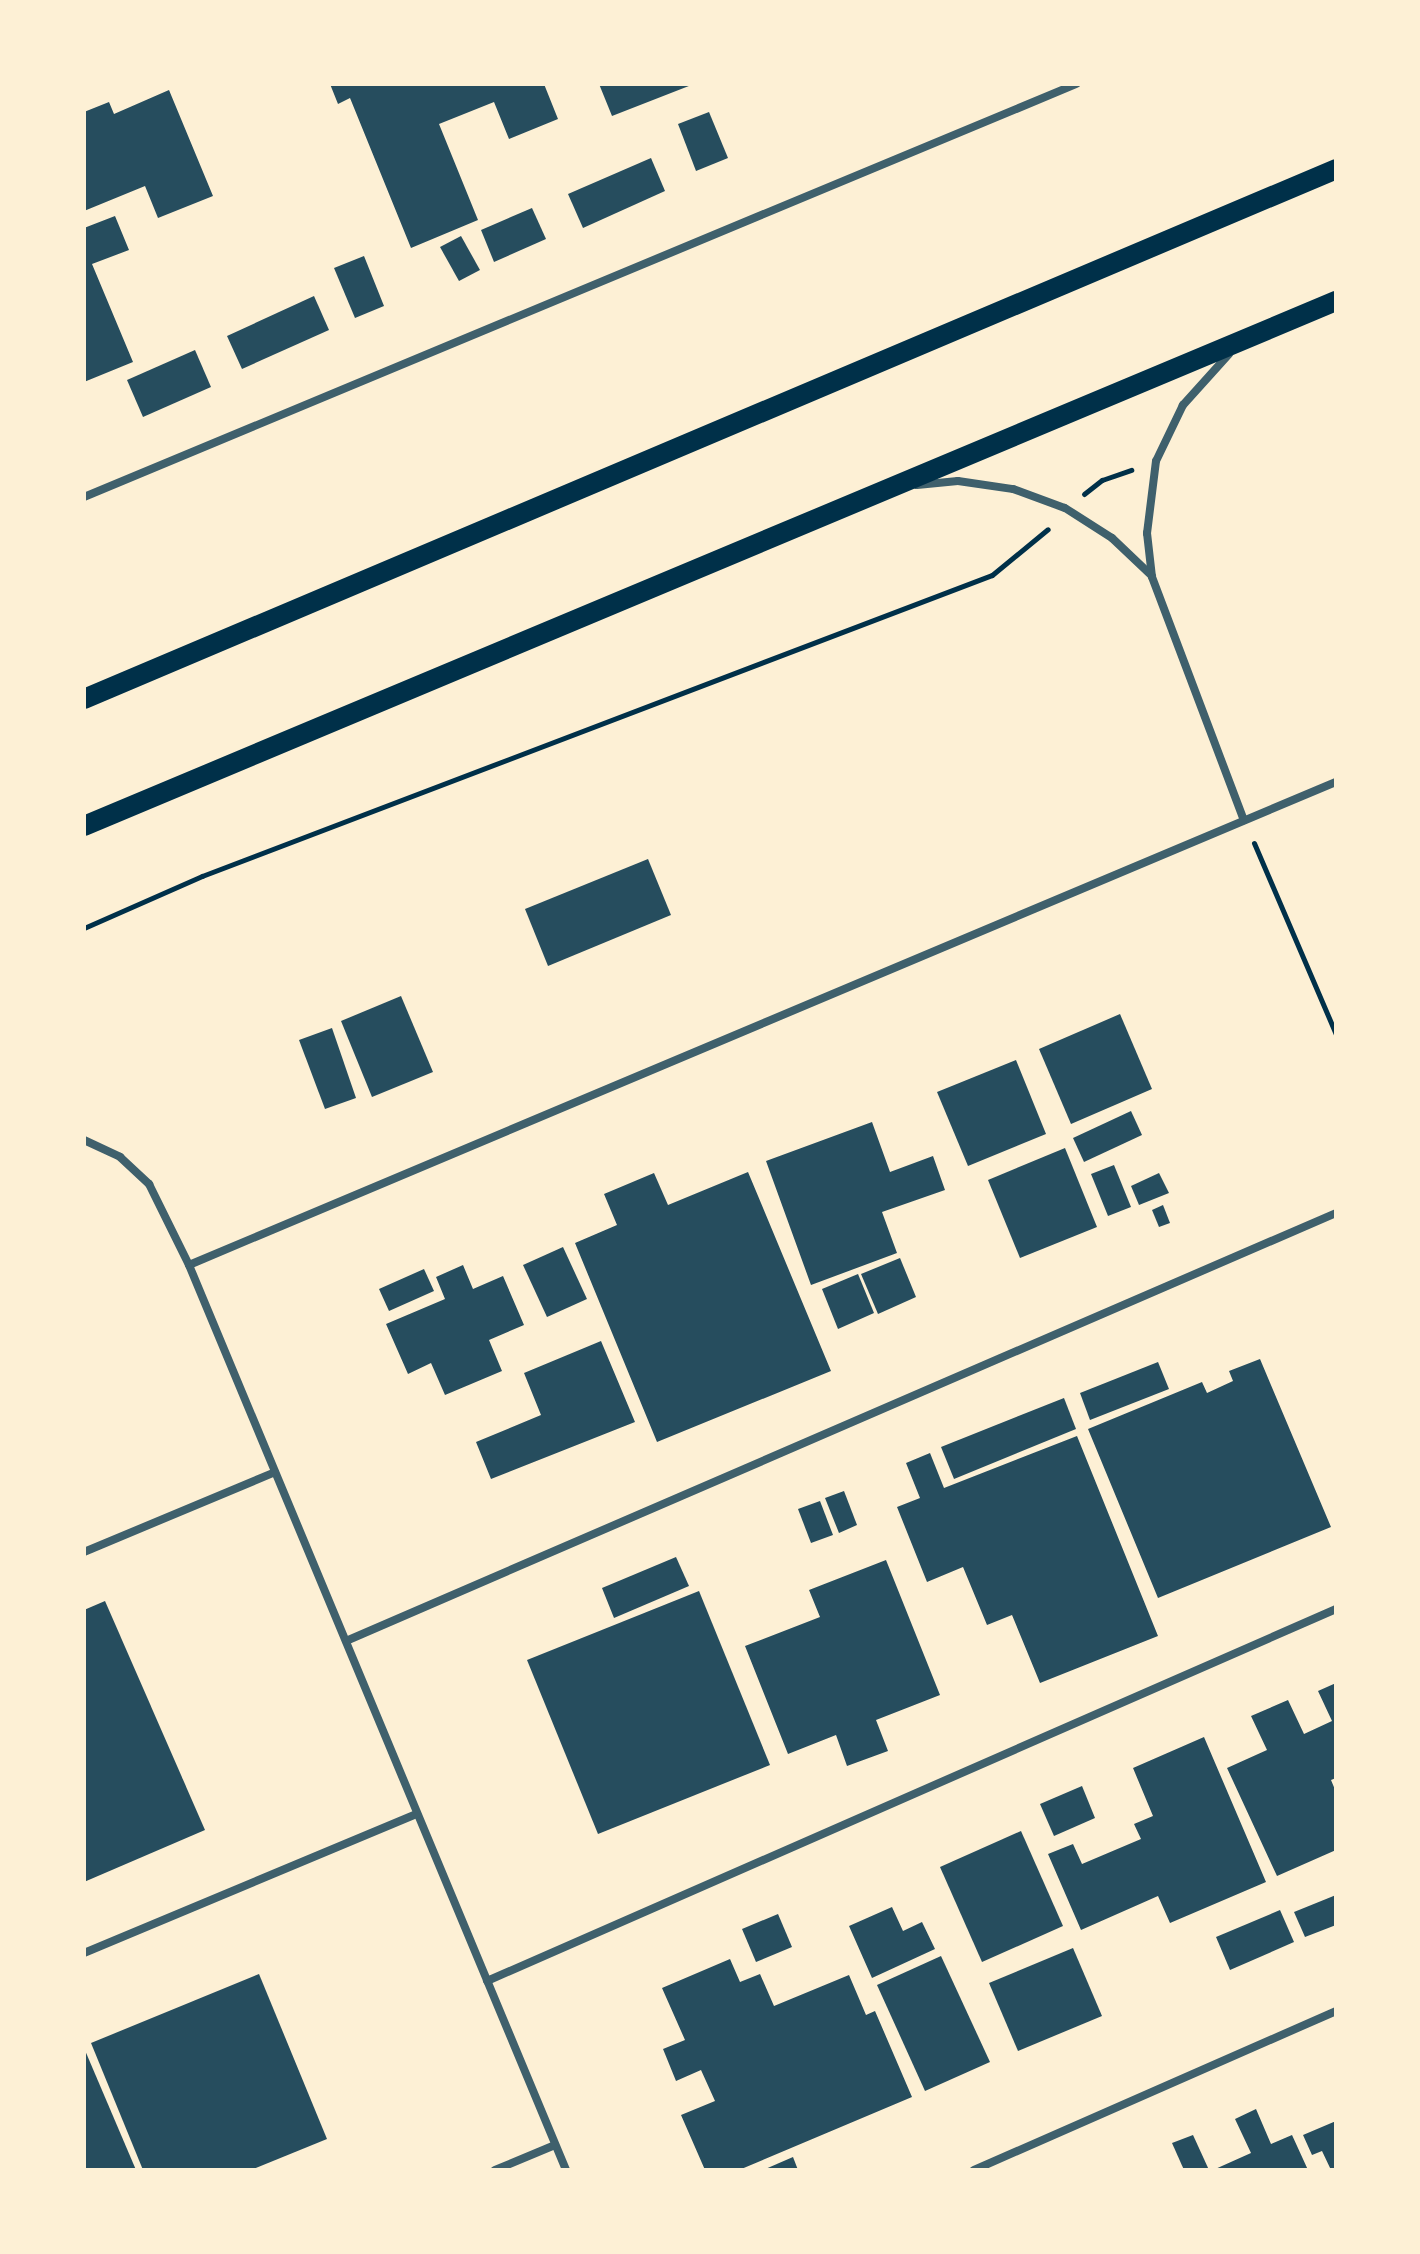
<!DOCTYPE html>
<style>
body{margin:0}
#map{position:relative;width:1420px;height:2254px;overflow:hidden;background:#fdf0d5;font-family:"PT Sans Narrow",sans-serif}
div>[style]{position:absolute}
.building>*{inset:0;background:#264d5e}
.path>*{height:5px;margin:-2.5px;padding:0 2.5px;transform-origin:2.5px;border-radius:2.5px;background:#003049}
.minor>*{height:8px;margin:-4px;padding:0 4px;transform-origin:4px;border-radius:4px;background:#3f606c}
.primary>*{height:20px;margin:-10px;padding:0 10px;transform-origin:10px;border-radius:10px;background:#003049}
span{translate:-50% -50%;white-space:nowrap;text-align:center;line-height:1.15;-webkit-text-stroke:6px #fdf0d5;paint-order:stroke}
.frame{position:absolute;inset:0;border:86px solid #fdf0d5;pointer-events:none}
</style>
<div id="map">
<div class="building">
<i style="clip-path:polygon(330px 84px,544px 84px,558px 119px,509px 139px,494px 102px,439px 124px,478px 220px,411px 248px,350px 98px,338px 104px)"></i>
<i style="clip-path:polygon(599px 84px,694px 84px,612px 116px)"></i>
<i style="clip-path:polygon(169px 90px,213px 196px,158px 218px,145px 186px,84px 211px,84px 112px,109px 102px,114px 114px)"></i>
<i style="clip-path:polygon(709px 112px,728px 158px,696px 171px,678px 124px)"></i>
<i style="clip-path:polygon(651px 158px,665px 191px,583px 228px,568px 194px)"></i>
<i style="clip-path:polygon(532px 208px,546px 239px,494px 262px,481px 230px)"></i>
<i style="clip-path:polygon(115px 216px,129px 250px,92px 264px,133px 362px,84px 382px,84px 228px)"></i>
<i style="clip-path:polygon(461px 236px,480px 270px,459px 281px,440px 247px)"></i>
<i style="clip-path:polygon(364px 256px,384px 306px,355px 318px,334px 268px)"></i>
<i style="clip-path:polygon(314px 296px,329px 330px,242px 369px,227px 336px)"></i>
<i style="clip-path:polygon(195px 350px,211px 387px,143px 417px,127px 380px)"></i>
<i style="clip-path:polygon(648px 859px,671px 915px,548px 966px,525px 909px)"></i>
<i style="clip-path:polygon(401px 996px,433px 1072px,372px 1097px,341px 1021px)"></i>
<i style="clip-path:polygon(1120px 1014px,1152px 1089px,1071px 1124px,1039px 1049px)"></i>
<i style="clip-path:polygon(332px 1028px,356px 1098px,325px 1109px,299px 1040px)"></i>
<i style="clip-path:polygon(1016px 1060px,1046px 1134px,968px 1166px,937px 1092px)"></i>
<i style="clip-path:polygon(1131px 1111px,1142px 1135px,1084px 1162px,1073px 1138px)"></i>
<i style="clip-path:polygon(872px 1122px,890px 1172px,933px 1156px,945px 1190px,882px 1212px,897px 1253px,811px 1285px,766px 1161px)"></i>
<i style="clip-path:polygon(1065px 1148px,1097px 1227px,1020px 1258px,988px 1180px)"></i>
<i style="clip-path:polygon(1114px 1165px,1131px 1207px,1108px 1216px,1091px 1174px)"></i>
<i style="clip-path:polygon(748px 1172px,831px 1371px,657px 1442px,575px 1243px,617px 1225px,604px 1194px,654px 1173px,668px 1205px)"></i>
<i style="clip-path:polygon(1159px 1173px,1169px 1193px,1139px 1205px,1131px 1186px)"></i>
<i style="clip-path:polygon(1163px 1205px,1170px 1223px,1159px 1227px,1152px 1210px)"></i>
<i style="clip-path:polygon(563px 1247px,587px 1299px,547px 1317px,523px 1265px)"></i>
<i style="clip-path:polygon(900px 1258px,916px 1297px,878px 1314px,861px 1274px)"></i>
<i style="clip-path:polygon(463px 1265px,473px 1289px,503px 1276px,524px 1325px,489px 1340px,502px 1371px,445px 1395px,431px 1363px,408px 1374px,386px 1324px,445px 1299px,436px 1277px)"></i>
<i style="clip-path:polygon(424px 1269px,434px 1291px,389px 1311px,379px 1289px)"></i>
<i style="clip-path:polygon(858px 1274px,874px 1313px,838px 1329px,822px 1289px)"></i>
<i style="clip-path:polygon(601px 1341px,635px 1422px,491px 1479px,476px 1442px,541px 1415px,524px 1373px)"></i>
<i style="clip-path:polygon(1260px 1359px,1331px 1527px,1158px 1598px,1088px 1429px,1202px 1382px,1207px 1393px,1233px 1381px,1229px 1371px)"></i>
<i style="clip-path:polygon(1158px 1362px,1169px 1389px,1090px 1420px,1080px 1393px)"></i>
<i style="clip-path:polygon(1064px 1398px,1076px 1429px,954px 1479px,941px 1447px)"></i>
<i style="clip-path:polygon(1077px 1436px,1158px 1636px,1040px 1683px,1012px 1615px,987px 1625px,963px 1567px,927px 1582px,897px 1507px,920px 1498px,906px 1463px,930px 1453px,944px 1488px)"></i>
<i style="clip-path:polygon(844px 1491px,857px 1525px,839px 1533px,825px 1498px)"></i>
<i style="clip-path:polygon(820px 1501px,833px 1535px,811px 1543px,798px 1509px)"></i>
<i style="clip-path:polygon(676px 1557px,689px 1586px,614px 1618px,602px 1588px)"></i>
<i style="clip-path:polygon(886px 1560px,940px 1695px,876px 1720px,888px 1751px,847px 1766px,836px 1735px,788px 1754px,745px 1646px,820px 1617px,809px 1590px)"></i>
<i style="clip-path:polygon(699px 1591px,770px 1765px,598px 1834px,527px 1660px)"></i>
<i style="clip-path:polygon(105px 1601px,205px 1830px,84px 1882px,84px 1610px)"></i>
<i style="clip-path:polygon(1336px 1683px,1336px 1778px,1331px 1780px,1336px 1792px,1336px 1850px,1277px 1876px,1227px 1768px,1267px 1750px,1251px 1716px,1288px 1700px,1304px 1734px,1332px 1721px,1318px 1691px)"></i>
<i style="clip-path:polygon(1204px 1737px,1266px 1882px,1170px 1923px,1158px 1896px,1081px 1930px,1048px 1854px,1073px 1844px,1082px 1864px,1141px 1839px,1134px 1824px,1153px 1816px,1133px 1768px)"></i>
<i style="clip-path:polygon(1082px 1786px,1095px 1818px,1054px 1836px,1040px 1804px)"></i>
<i style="clip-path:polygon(1021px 1831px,1063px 1926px,982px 1962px,940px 1867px)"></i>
<i style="clip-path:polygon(1336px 1895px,1336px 1925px,1305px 1937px,1294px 1912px)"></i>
<i style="clip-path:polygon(892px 1907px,903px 1931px,922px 1922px,935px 1949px,872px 1978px,849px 1926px)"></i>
<i style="clip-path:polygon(1280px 1910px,1294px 1942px,1230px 1970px,1216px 1937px)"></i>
<i style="clip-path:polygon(778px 1914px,792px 1947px,756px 1962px,742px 1929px)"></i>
<i style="clip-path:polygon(1073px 1948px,1102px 2016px,1018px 2051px,989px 1983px)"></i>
<i style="clip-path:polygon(941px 1956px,990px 2062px,925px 2091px,877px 1985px)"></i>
<i style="clip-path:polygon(730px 1959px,740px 1982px,760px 1974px,774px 2006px,849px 1975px,866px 2015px,875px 2011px,912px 2097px,739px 2170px,705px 2170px,681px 2115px,715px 2101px,701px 2070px,676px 2081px,663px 2049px,685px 2040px,662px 1988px)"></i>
<i style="clip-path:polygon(259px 1974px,327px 2139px,251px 2170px,143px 2170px,91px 2043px)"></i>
<i style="clip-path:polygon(84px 2048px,136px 2170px,84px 2170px)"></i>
<i style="clip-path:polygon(1256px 2109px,1271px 2144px,1292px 2135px,1308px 2170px,1213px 2170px,1251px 2153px,1235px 2119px)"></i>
<i style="clip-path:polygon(1336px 2121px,1336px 2170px,1331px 2170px,1322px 2151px,1312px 2155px,1303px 2135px)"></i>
<i style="clip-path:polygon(1193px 2135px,1209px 2170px,1184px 2170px,1172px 2143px)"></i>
<i style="clip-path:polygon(793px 2157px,798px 2170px,763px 2170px)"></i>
</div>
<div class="path">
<i style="left:1084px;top:494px;width:23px;rotate:-38deg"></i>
<i style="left:1102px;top:480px;width:31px;rotate:-19deg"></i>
<i style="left:1254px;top:843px;width:208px;rotate:66.8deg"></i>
<i style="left:84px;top:928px;width:129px;rotate:-23.8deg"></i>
<i style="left:202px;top:876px;width:845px;rotate:-20.86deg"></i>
<i style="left:992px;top:575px;width:72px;rotate:-39.4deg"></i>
</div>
<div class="minor">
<i style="left:1229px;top:354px;width:69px;rotate:132deg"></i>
<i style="left:1183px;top:405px;width:62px;rotate:115.7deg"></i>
<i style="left:1156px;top:461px;width:73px;rotate:97.1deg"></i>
<i style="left:1147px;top:533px;width:44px;rotate:83.5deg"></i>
<i style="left:1152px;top:577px;width:260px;rotate:69.3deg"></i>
<i style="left:917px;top:485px;width:41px;rotate:-5.6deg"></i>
<i style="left:958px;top:481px;width:56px;rotate:8.3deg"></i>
<i style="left:1013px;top:489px;width:55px;rotate:20.1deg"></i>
<i style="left:1065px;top:508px;width:56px;rotate:32.6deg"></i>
<i style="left:1112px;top:538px;width:55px;rotate:43.5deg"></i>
<i style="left:84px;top:497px;width:1075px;rotate:-22.6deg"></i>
<i style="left:84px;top:1140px;width:40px;rotate:25deg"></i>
<i style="left:120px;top:1157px;width:40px;rotate:43deg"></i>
<i style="left:149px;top:1184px;width:90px;rotate:63.7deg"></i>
<i style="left:189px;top:1265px;width:980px;rotate:67.38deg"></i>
<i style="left:189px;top:1265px;width:1245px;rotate:-22.84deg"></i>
<i style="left:84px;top:1552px;width:207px;rotate:-22.7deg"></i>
<i style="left:346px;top:1641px;width:1079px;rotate:-23.38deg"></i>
<i style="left:84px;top:1953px;width:361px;rotate:-22.7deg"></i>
<i style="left:487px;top:1981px;width:927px;rotate:-23.66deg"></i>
<i style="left:495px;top:2170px;width:65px;rotate:-22.6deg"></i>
<i style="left:974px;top:2170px;width:395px;rotate:-23.7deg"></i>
</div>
<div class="primary">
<i style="left:84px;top:699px;width:1360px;rotate:-22.94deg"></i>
<i style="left:84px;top:826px;width:1358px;rotate:-22.75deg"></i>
</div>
<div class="frame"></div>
</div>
